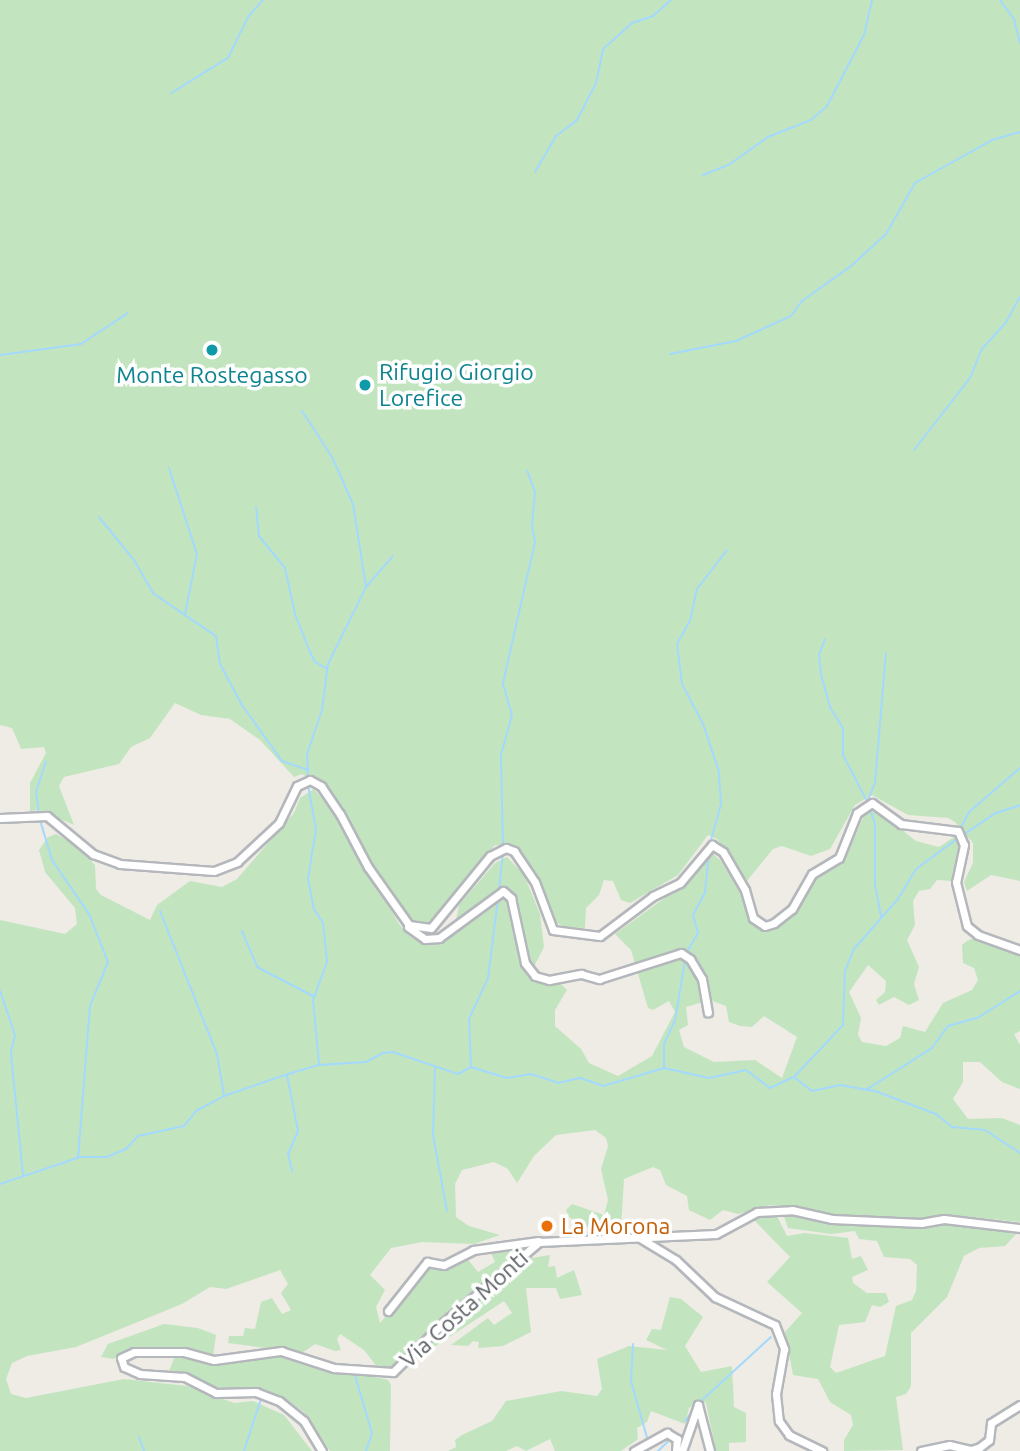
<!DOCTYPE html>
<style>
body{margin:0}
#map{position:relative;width:1020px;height:1451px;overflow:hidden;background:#eeece4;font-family:Ubuntu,sans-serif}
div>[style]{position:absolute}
.green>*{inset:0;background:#c2e5c0}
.stream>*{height:2px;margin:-1px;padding:0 1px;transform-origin:1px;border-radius:1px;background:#a4d9fe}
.roads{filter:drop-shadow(2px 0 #b4b7bb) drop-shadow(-2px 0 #b4b7bb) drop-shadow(0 2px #b4b7bb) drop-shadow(0 -2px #b4b7bb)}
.minor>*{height:7px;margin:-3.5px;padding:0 3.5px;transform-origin:3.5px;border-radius:3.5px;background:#fff}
.dots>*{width:19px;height:19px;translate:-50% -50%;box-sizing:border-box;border:4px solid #fff;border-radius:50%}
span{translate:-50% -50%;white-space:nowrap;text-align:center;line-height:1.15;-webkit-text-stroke:7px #fff;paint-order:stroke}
.culture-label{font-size:23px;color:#0d838f}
.left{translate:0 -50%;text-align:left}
.food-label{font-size:23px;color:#c56008}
.street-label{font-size:23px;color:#5c6064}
</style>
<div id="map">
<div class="green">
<i style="clip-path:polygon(0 0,1020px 0,1020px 881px,991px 875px,967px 891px,964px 882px,973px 863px,973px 843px,955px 822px,948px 818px,908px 815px,872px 795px,855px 805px,830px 849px,811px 856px,782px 846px,773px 849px,747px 881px,717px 839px,708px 835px,678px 875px,630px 903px,621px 900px,613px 881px,604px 880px,599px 895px,586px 908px,585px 928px,564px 927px,556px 922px,521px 854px,508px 846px,495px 845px,431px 922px,416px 924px,372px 867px,331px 790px,302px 774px,294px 777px,260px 740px,230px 719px,201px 715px,175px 703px,150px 738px,131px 747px,119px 764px,64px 777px,59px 786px,74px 825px,39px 810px,30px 811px,30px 783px,46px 753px,44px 747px,21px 749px,12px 728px,0 725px)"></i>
<i style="clip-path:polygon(evenodd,314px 789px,338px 817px,399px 924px,409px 936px,424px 943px,442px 941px,454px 929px,459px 905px,495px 863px,507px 857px,524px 875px,540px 914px,544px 947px,529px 976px,544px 984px,561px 984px,567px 990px,555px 1010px,555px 1026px,581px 1049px,589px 1063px,618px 1076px,652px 1056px,675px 1012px,669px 1001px,653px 1010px,648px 1008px,631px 950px,615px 934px,684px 884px,705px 856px,711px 852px,720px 860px,741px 894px,752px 925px,769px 930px,791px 918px,814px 880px,843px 863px,866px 811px,880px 813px,916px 841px,939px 847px,954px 837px,959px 846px,951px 881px,937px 880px,930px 889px,919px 891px,913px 901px,915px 925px,907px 940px,919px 967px,914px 984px,919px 1000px,909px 1005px,894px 997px,879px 1005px,876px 1000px,885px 992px,886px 981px,868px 965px,849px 992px,861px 1018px,858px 1035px,862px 1042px,886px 1046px,900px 1038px,903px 1026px,925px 1032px,943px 1003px,972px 990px,978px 980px,974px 968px,963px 963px,962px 945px,967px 941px,974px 938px,1020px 952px,1020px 1031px,1014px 1034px,1020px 1045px,1020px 1089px,1002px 1082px,980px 1062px,963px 1062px,963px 1082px,953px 1099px,968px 1119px,1002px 1118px,1020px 1125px,1020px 1222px,944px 1214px,920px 1219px,835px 1217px,770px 1205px,738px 1214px,723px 1210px,710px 1220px,689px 1210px,687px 1196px,666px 1185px,660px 1170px,653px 1167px,624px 1179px,621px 1228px,597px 1232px,569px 1217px,566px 1210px,572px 1204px,604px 1215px,608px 1200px,601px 1169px,608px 1146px,606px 1138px,595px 1130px,556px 1135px,534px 1156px,517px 1183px,508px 1169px,494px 1162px,462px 1170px,455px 1184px,456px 1217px,469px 1226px,500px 1235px,474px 1244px,422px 1242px,391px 1248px,370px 1275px,385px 1290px,376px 1307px,380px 1323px,431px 1265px,465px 1256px,478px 1272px,495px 1262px,489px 1249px,531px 1246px,396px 1368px,378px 1368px,364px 1350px,340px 1334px,337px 1339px,341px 1350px,335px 1351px,315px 1344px,302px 1353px,228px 1343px,229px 1336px,243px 1336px,245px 1328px,255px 1329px,261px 1302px,272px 1298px,282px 1314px,291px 1310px,281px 1293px,288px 1284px,280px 1270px,226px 1289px,210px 1287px,182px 1304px,76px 1347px,27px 1356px,12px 1363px,6px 1379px,11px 1394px,26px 1398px,124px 1379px,187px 1386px,234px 1403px,253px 1401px,284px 1415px,312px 1451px,0 1451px,0 920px,65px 934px,77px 924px,75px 908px,45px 872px,39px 850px,48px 837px,56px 834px,78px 847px,95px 865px,96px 889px,101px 895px,150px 920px,157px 905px,190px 881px,222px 887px,237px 879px,294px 813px,300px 798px,314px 789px,710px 1000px,726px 1006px,729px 1022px,740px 1026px,752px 1027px,764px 1016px,797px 1037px,782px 1078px,755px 1060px,714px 1062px,684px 1047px,679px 1030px,688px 1025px,686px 1007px,710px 1000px)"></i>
<i style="clip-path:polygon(796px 1212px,850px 1224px,947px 1222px,1016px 1234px,1005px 1246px,979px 1248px,964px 1256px,947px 1297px,911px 1333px,911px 1386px,906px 1394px,896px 1397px,903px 1450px,844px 1451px,844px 1440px,853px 1425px,851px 1415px,830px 1402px,818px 1379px,793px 1375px,785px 1332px,802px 1313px,767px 1282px,790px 1257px,752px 1218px,776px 1214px,787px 1236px,805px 1233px,848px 1238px,852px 1259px,861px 1256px,868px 1270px,852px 1277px,853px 1283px,867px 1293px,886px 1293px,889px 1302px,880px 1307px,872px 1305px,865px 1322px,839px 1325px,830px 1367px,836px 1373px,885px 1356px,896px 1306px,912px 1300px,916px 1291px,917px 1265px,910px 1259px,884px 1257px,877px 1241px,859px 1239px,855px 1231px,831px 1234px,788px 1228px,783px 1213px)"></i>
<i style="clip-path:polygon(531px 1253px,532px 1258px,550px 1255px,548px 1267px,555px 1266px,557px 1278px,574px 1270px,582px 1295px,560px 1299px,556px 1288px,526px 1288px,531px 1332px,503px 1346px,478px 1348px,479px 1342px,473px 1341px,468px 1346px,451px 1345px,488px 1318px,494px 1325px,512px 1313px,504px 1301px,407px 1365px,443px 1326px)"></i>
<i style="clip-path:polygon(670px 1297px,681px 1299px,703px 1317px,685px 1346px,701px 1372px,732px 1366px,734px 1407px,746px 1413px,746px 1442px,729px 1443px,729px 1451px,716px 1451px,706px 1403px,700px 1400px,689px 1408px,685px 1424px,651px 1411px,647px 1422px,637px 1428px,638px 1439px,621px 1451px,555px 1451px,550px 1439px,526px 1451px,517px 1446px,506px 1451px,448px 1451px,456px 1447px,455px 1440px,462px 1435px,492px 1421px,506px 1401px,561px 1391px,597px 1396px,602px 1389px,597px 1359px,629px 1346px,667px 1350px,646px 1340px,652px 1329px,661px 1330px)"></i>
<i style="clip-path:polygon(164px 1324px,198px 1328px,216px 1335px,213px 1356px,184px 1350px,131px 1349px,113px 1359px,101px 1357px,108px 1344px)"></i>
<i style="clip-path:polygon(278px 1354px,388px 1380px,391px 1385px,390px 1451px,330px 1451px,304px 1412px,290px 1402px,255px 1390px,216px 1388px,169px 1371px,175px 1356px,226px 1363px)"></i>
</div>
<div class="stream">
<i style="left:1000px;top:0;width:24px;rotate:54deg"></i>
<i style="left:1014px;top:19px;width:25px;rotate:76deg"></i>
<i style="left:171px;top:93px;width:67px;rotate:-31.6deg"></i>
<i style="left:228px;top:58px;width:46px;rotate:-64deg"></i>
<i style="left:248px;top:17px;width:23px;rotate:-49deg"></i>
<i style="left:535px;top:172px;width:42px;rotate:-59.7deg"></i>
<i style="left:556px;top:136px;width:26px;rotate:-37deg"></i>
<i style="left:577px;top:120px;width:42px;rotate:-62.8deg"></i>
<i style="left:596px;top:83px;width:35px;rotate:-78deg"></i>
<i style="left:603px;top:49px;width:39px;rotate:-42deg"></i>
<i style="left:632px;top:23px;width:22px;rotate:-18deg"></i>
<i style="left:653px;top:16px;width:24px;rotate:-42deg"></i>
<i style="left:703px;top:175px;width:29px;rotate:-22deg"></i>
<i style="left:730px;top:164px;width:47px;rotate:-35.4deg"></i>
<i style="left:768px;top:137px;width:46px;rotate:-21.6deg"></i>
<i style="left:811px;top:120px;width:21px;rotate:-41deg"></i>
<i style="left:827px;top:106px;width:80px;rotate:-62.5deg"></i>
<i style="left:864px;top:35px;width:36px;rotate:-77deg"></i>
<i style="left:670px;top:354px;width:67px;rotate:-11.1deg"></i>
<i style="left:736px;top:341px;width:60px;rotate:-24.4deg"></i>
<i style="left:791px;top:316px;width:19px;rotate:-54deg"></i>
<i style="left:802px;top:301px;width:60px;rotate:-35.5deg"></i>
<i style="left:851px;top:266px;width:47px;rotate:-42.4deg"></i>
<i style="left:886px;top:234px;width:59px;rotate:-60.4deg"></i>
<i style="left:915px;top:183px;width:88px;rotate:-29.2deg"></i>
<i style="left:992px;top:140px;width:29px;rotate:-16deg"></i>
<i style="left:0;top:355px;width:82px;rotate:-7.7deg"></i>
<i style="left:81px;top:344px;width:56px;rotate:-33.4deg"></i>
<i style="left:302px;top:411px;width:55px;rotate:56.9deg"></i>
<i style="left:332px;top:457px;width:51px;rotate:65.9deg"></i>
<i style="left:353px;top:504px;width:84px;rotate:81.1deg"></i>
<i style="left:914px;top:450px;width:91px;rotate:-52.1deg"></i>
<i style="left:970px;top:378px;width:31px;rotate:-68deg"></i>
<i style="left:982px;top:349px;width:36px;rotate:-48deg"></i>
<i style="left:1006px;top:322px;width:29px;rotate:-61deg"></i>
<i style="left:169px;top:468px;width:90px;rotate:72deg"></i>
<i style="left:197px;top:554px;width:61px;rotate:101.3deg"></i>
<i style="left:256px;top:507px;width:29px;rotate:84deg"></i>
<i style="left:259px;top:536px;width:41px;rotate:50.9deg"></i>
<i style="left:285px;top:568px;width:47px;rotate:77.7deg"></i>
<i style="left:295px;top:614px;width:41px;rotate:68.5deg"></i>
<i style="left:310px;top:652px;width:11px;rotate:63deg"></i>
<i style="left:315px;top:662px;width:13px;rotate:29deg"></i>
<i style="left:99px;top:517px;width:55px;rotate:50.9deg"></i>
<i style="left:134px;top:560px;width:39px;rotate:60deg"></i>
<i style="left:154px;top:594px;width:75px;rotate:34.1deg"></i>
<i style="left:216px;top:636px;width:28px;rotate:82deg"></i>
<i style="left:220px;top:664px;width:47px;rotate:61.8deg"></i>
<i style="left:242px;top:705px;width:69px;rotate:54.5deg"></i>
<i style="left:282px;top:761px;width:28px;rotate:19deg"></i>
<i style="left:825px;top:639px;width:17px;rotate:111deg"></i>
<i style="left:819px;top:655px;width:20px;rotate:84deg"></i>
<i style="left:821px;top:675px;width:35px;rotate:74deg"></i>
<i style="left:831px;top:709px;width:22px;rotate:58deg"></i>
<i style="left:843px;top:728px;width:27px;rotate:90deg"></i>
<i style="left:843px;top:755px;width:54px;rotate:62.5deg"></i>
<i style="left:308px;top:779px;width:25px;rotate:-92deg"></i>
<i style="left:307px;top:754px;width:46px;rotate:-71.2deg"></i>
<i style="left:322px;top:710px;width:46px;rotate:-82.6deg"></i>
<i style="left:328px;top:664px;width:86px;rotate:-63.7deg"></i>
<i style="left:366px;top:587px;width:41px;rotate:-48.9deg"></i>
<i style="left:308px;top:785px;width:45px;rotate:79.7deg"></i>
<i style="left:316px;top:829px;width:51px;rotate:99.1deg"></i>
<i style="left:308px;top:879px;width:31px;rotate:79deg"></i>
<i style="left:314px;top:909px;width:17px;rotate:57deg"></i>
<i style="left:323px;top:923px;width:39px;rotate:84deg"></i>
<i style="left:327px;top:962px;width:40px;rotate:110.2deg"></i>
<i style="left:313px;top:1000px;width:64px;rotate:84.6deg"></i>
<i style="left:868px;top:800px;width:18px;rotate:-68deg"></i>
<i style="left:875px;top:783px;width:130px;rotate:-85.2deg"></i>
<i style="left:870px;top:808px;width:17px;rotate:73deg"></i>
<i style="left:875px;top:824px;width:61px;rotate:90deg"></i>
<i style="left:875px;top:885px;width:32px;rotate:79deg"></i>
<i style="left:39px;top:815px;width:23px;rotate:-97deg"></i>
<i style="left:36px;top:792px;width:32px;rotate:-72deg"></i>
<i style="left:40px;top:820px;width:42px;rotate:73.3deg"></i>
<i style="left:52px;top:860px;width:65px;rotate:55.6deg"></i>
<i style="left:89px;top:914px;width:52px;rotate:68.4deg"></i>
<i style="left:108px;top:962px;width:48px;rotate:112.2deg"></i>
<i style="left:90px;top:1006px;width:151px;rotate:94.5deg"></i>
<i style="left:960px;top:829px;width:19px;rotate:-62deg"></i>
<i style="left:969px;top:812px;width:67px;rotate:-40.8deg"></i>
<i style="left:963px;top:835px;width:40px;rotate:-34deg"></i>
<i style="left:996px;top:813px;width:25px;rotate:-18deg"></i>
<i style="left:710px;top:844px;width:41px;rotate:-74.6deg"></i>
<i style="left:721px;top:804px;width:32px;rotate:-94deg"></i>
<i style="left:719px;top:772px;width:51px;rotate:-108.4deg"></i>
<i style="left:703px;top:724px;width:45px;rotate:-117.7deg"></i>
<i style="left:682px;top:684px;width:40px;rotate:-97.1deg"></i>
<i style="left:677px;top:644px;width:26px;rotate:-61deg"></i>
<i style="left:690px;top:621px;width:33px;rotate:-78deg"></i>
<i style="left:697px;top:589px;width:49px;rotate:-52.4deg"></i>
<i style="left:503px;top:845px;width:90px;rotate:-91.3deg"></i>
<i style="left:501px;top:755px;width:41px;rotate:-74.6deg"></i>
<i style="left:512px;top:715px;width:33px;rotate:-106deg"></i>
<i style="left:503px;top:683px;width:145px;rotate:-77.2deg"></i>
<i style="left:535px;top:542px;width:17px;rotate:-100deg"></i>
<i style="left:532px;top:525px;width:33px;rotate:-85deg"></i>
<i style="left:535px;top:492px;width:23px;rotate:-110deg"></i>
<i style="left:499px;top:890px;width:36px;rotate:-84deg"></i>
<i style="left:160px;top:911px;width:154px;rotate:68.3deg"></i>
<i style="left:217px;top:1054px;width:42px;rotate:80.3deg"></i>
<i style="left:242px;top:931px;width:39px;rotate:67deg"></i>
<i style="left:257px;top:967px;width:63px;rotate:27.4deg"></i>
<i style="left:687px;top:952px;width:22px;rotate:-60deg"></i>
<i style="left:698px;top:933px;width:19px;rotate:-106deg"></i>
<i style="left:693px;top:915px;width:26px;rotate:-62deg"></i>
<i style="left:705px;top:892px;width:39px;rotate:-84deg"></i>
<i style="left:0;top:991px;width:46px;rotate:71.2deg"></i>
<i style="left:15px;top:1035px;width:18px;rotate:103deg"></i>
<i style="left:11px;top:1053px;width:123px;rotate:84.4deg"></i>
<i style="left:471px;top:1066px;width:47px;rotate:-92.4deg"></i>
<i style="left:469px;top:1019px;width:45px;rotate:-65.1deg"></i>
<i style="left:488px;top:978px;width:80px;rotate:-82.8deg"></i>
<i style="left:664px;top:1067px;width:23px;rotate:-90deg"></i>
<i style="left:664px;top:1044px;width:26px;rotate:-65deg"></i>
<i style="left:675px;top:1020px;width:60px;rotate:-80.4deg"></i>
<i style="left:435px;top:1068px;width:67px;rotate:91.7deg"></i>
<i style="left:433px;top:1135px;width:77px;rotate:79.6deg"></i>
<i style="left:287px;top:1075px;width:57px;rotate:78.9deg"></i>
<i style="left:298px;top:1131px;width:25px;rotate:113deg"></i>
<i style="left:288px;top:1154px;width:18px;rotate:77deg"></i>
<i style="left:795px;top:1078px;width:21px;rotate:37deg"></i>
<i style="left:812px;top:1091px;width:29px;rotate:-12deg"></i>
<i style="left:840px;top:1085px;width:36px;rotate:10deg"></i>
<i style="left:875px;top:1091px;width:65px;rotate:20.7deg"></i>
<i style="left:936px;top:1114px;width:21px;rotate:39deg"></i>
<i style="left:952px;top:1127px;width:33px;rotate:5deg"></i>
<i style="left:985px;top:1130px;width:42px;rotate:33.3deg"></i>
<i style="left:866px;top:1090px;width:78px;rotate:-32.5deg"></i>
<i style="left:932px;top:1048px;width:27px;rotate:-54deg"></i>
<i style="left:948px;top:1026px;width:32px;rotate:-16deg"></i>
<i style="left:979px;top:1017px;width:49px;rotate:-32.4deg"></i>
<i style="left:0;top:1184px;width:84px;rotate:-18.6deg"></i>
<i style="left:80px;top:1157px;width:27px"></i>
<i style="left:107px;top:1157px;width:21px;rotate:-23deg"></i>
<i style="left:126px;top:1149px;width:18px;rotate:-47deg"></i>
<i style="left:138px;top:1136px;width:47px;rotate:-12.3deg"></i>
<i style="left:184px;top:1126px;width:19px;rotate:-51deg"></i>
<i style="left:196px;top:1111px;width:32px;rotate:-28deg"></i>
<i style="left:224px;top:1096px;width:61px;rotate:-19deg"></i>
<i style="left:282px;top:1076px;width:39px;rotate:-17deg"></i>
<i style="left:319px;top:1065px;width:47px;rotate:-3.7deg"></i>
<i style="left:366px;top:1062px;width:19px;rotate:-28deg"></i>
<i style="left:383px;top:1053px;width:10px;rotate:-6deg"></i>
<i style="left:393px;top:1052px;width:69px;rotate:18.7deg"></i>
<i style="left:458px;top:1074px;width:15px;rotate:-28deg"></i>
<i style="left:471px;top:1067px;width:37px;rotate:17deg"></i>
<i style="left:506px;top:1078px;width:25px;rotate:-9deg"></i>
<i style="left:531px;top:1074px;width:28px;rotate:18deg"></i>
<i style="left:558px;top:1083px;width:23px;rotate:-13deg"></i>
<i style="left:580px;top:1078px;width:24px;rotate:19deg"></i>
<i style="left:603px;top:1086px;width:64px;rotate:-16.4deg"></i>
<i style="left:664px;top:1068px;width:46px;rotate:12.5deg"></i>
<i style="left:709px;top:1078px;width:38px;rotate:-12deg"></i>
<i style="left:746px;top:1070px;width:30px;rotate:37deg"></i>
<i style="left:770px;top:1088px;width:26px;rotate:-25deg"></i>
<i style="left:794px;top:1077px;width:71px;rotate:-46.7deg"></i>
<i style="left:843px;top:1025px;width:54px;rotate:-87.9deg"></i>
<i style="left:845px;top:971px;width:24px;rotate:-68deg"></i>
<i style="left:854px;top:949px;width:67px;rotate:-48.7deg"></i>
<i style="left:898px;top:899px;width:35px;rotate:-59deg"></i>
<i style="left:916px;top:869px;width:52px;rotate:-36.4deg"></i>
<i style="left:633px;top:1344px;width:37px;rotate:93deg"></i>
<i style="left:631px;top:1381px;width:62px;rotate:74.2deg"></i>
<i style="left:354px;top:1372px;width:64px;rotate:73.6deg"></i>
<i style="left:372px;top:1433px;width:19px;rotate:108deg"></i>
<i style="left:700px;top:1402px;width:96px;rotate:-42.5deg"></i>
<i style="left:685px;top:1421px;width:15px;rotate:-53deg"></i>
<i style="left:139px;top:1437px;width:15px;rotate:70deg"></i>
<i style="left:244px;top:1451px;width:55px;rotate:-71.9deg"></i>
<i style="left:658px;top:1451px;width:16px;rotate:-43deg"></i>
</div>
<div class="roads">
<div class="minor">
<i style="left:0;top:818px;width:47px;rotate:-2.4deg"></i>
<i style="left:47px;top:816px;width:60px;rotate:39.6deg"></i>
<i style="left:93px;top:854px;width:29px;rotate:20deg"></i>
<i style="left:120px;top:864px;width:94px;rotate:4.3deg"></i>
<i style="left:214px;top:871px;width:25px;rotate:-21deg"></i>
<i style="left:237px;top:862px;width:57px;rotate:-42.9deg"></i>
<i style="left:279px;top:823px;width:41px;rotate:-64.1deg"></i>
<i style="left:297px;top:786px;width:14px;rotate:-25deg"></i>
<i style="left:310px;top:780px;width:13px;rotate:29deg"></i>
<i style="left:321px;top:786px;width:34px;rotate:56deg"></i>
<i style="left:340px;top:814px;width:60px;rotate:62.2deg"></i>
<i style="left:368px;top:867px;width:71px;rotate:54.7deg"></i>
<i style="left:409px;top:925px;width:22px;rotate:8deg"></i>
<i style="left:431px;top:928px;width:93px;rotate:-50.7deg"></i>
<i style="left:490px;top:856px;width:18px;rotate:-27deg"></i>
<i style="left:506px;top:848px;width:9px;rotate:21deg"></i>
<i style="left:514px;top:851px;width:37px;rotate:56deg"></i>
<i style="left:535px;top:882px;width:51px;rotate:69.4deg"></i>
<i style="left:553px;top:930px;width:47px;rotate:7.3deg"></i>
<i style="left:600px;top:936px;width:66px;rotate:-37deg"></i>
<i style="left:653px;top:896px;width:30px;rotate:-26deg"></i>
<i style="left:680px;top:883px;width:50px;rotate:-49.9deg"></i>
<i style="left:712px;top:845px;width:13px;rotate:32deg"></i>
<i style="left:723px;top:852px;width:44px;rotate:59.9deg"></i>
<i style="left:745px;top:890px;width:29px;rotate:74deg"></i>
<i style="left:753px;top:918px;width:14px;rotate:34deg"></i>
<i style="left:765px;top:926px;width:9px;rotate:-18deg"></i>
<i style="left:774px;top:923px;width:23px;rotate:-38deg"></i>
<i style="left:792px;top:909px;width:40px;rotate:-60.3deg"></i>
<i style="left:812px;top:874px;width:31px;rotate:-31deg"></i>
<i style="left:839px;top:858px;width:48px;rotate:-68.2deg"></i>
<i style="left:857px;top:813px;width:18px;rotate:-34deg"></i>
<i style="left:872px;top:803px;width:36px;rotate:36deg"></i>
<i style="left:901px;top:824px;width:57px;rotate:7deg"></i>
<i style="left:958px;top:831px;width:15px;rotate:67deg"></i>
<i style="left:964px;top:845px;width:38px;rotate:102deg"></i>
<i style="left:956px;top:882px;width:45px;rotate:76deg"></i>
<i style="left:967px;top:926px;width:14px;rotate:39deg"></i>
<i style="left:978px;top:935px;width:45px;rotate:19.7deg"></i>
<i style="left:408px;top:927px;width:21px;rotate:35deg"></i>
<i style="left:425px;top:939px;width:14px;rotate:-4deg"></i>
<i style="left:439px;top:938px;width:79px;rotate:-36.3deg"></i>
<i style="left:503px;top:891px;width:11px;rotate:41deg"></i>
<i style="left:511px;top:898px;width:66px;rotate:77.8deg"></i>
<i style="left:525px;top:963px;width:16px;rotate:52deg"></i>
<i style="left:535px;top:976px;width:15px;rotate:16deg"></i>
<i style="left:549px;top:980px;width:33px;rotate:-11deg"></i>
<i style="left:581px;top:974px;width:19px;rotate:16deg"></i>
<i style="left:599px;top:979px;width:86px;rotate:-17.6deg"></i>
<i style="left:681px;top:953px;width:11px;rotate:34deg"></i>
<i style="left:690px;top:959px;width:23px;rotate:59deg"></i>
<i style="left:702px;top:979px;width:34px;rotate:80deg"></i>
<i style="left:640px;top:1238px;width:42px;rotate:31.4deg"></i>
<i style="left:676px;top:1260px;width:54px;rotate:43.5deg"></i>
<i style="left:715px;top:1297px;width:66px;rotate:25deg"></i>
<i style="left:775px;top:1325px;width:26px;rotate:69deg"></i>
<i style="left:784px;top:1349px;width:46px;rotate:100.1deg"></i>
<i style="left:776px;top:1394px;width:27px;rotate:84deg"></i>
<i style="left:779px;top:1421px;width:17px;rotate:54deg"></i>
<i style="left:789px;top:1435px;width:37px;rotate:26deg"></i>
<i style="left:388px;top:1311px;width:63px;rotate:-51.5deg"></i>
<i style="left:427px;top:1262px;width:17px;rotate:10deg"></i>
<i style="left:444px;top:1265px;width:33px;rotate:-27deg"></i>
<i style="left:473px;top:1250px;width:66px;rotate:-7.9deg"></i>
<i style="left:322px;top:1451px;width:35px;rotate:-121deg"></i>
<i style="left:304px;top:1421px;width:32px;rotate:-141deg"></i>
<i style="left:279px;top:1401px;width:25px;rotate:-159deg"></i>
<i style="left:256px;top:1392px;width:40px;rotate:178.6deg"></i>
<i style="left:216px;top:1393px;width:36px;rotate:-153deg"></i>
<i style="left:184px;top:1377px;width:44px;rotate:-176.1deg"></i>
<i style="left:140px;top:1374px;width:17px;rotate:-156deg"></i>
<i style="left:124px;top:1367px;width:9px;rotate:-108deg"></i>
<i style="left:121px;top:1358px;width:14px;rotate:-25deg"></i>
<i style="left:134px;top:1352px;width:50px"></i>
<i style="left:184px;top:1352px;width:31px;rotate:15deg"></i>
<i style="left:214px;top:1360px;width:68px;rotate:-7.7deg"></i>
<i style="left:281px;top:1351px;width:56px;rotate:17.8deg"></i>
<i style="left:334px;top:1368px;width:59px;rotate:3.9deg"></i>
<i style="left:393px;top:1372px;width:71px;rotate:-44.4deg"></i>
<i style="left:444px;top:1322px;width:124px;rotate:-40.1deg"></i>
<i style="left:539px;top:1242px;width:177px;rotate:-2.6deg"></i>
<i style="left:716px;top:1234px;width:47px;rotate:-28.2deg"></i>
<i style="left:757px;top:1212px;width:35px;rotate:-3deg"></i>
<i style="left:792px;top:1210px;width:41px;rotate:12.7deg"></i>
<i style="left:832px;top:1219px;width:89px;rotate:2.6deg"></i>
<i style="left:921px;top:1223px;width:23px;rotate:-10deg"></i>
<i style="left:944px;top:1219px;width:77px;rotate:6.8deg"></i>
<i style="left:634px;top:1451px;width:38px;rotate:-29deg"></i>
<i style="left:667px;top:1433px;width:12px;rotate:31deg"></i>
<i style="left:677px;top:1439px;width:12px;rotate:95deg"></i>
<i style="left:682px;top:1451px;width:49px;rotate:-70.8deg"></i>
<i style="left:698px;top:1405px;width:48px;rotate:75.4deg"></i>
<i style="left:921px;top:1451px;width:29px;rotate:-12deg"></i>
<i style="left:949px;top:1445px;width:23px;rotate:13deg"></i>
<i style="left:971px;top:1450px;width:9px;rotate:-18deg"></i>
<i style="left:980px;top:1447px;width:11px;rotate:-38deg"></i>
<i style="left:989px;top:1440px;width:17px;rotate:-83deg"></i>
<i style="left:991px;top:1423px;width:34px;rotate:-32deg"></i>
</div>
</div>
<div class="dots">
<i style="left:212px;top:350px;background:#0f9aa8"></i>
<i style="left:365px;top:385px;background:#0f9aa8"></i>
<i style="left:547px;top:1226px;background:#e8710a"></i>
</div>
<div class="culture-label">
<span class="left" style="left:379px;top:385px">Rifugio Giorgio<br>Lorefice</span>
<span style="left:212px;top:375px">Monte Rostegasso</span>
</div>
<div class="food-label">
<span class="left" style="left:561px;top:1226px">La Morona</span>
</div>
<div class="street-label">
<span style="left:464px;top:1309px;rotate:-42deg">Via Costa Monti</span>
</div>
</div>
